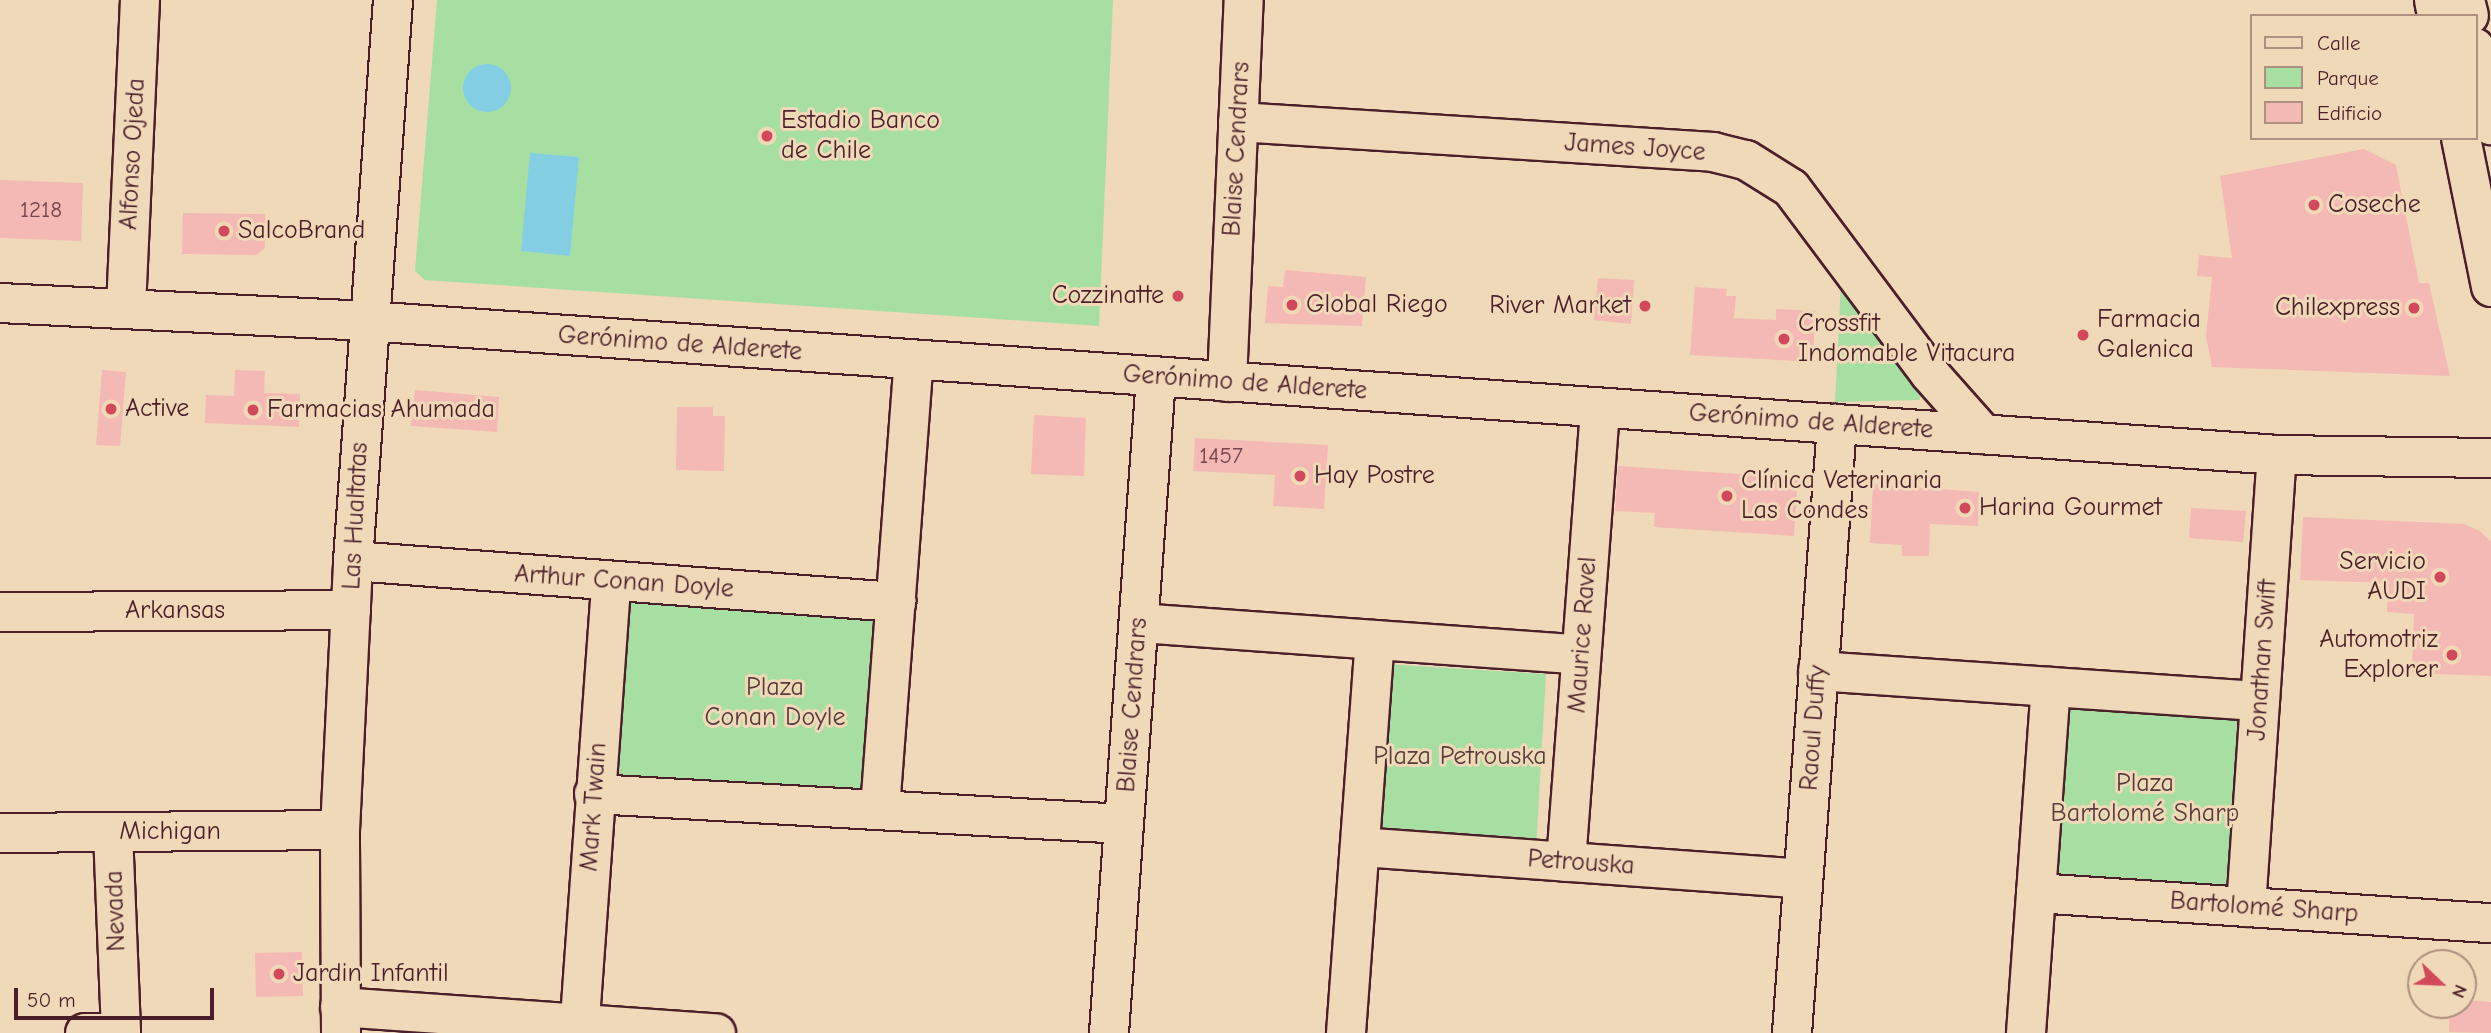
<!DOCTYPE html>
<meta charset="utf-8">
<style>
body{margin:0}
#map{position:relative;width:2491px;height:1033px;overflow:hidden;background:#f0d9b8;font-family:"Comic Neue",sans-serif}
div>[style]{position:absolute}
.green>*{inset:0;background:#a7dfa3}
.water>*{inset:0;background:#83cee3}
.round{border-radius:50%}
.building>*{inset:0;background:#f4b8b5}
.roads{filter:drop-shadow(2px 0 #4a1f2b) drop-shadow(-2px 0 #4a1f2b) drop-shadow(0 2px #4a1f2b) drop-shadow(0 -2px #4a1f2b)}
.minor>*{height:38px;margin:-19px;padding:0 19px;transform-origin:19px;border-radius:19px;background:#f0d9b8}
.major>*{height:38px;margin:-19px;padding:0 19px;transform-origin:19px;border-radius:19px;background:#f0d9b8}
.dots>*{width:19px;height:19px;translate:-50% -50%;box-sizing:border-box;border:4px solid #f0d9b8;border-radius:50%}
span{translate:-50% -50%;white-space:nowrap;text-align:center;line-height:1.15;-webkit-text-stroke:6px #f0d9b8;paint-order:stroke}
.number-label{font-size:23px;color:#74454e}
.number-label span{-webkit-text-stroke-width:0}
.poi-label{font-size:26px;color:#4a1f2b}
.left{translate:0 -50%;text-align:left}
.right{translate:-100% -50%;text-align:right}
.street-label{font-size:26px;color:#4a1f2b}
.park-label{font-size:26px;color:#583c3d}
.legend{position:absolute;left:2250px;top:14px;width:228px;height:126px;box-sizing:border-box;background:#f0d9b8;border:2px solid #ae8f80;margin:0;padding:9px 12px;list-style:none;font-size:21px;color:#4a1f2b}
.legend li{display:flex;align-items:center;gap:14px;height:35px}
.legend b{width:35px;border:2px solid #ae8f80}
.north{position:absolute;left:2407px;top:949px;width:70px;height:70px;box-sizing:border-box;background:#f0d9b8;border:2px solid #ae8f80;border-radius:50%;rotate:113deg;font-size:19px;font-weight:700;line-height:28px;text-align:center;color:#4a1f2b}
.north::after{content:'';display:block;margin:auto;width:24px;height:32px;background:#d1495b;clip-path:polygon(50% 0,100% 100%,50% 72%,0 100%)}
.scale{position:absolute;left:14px;top:988px;width:200px;height:32px;box-sizing:border-box;border:4px solid #4a1f2b;border-top:0;padding-left:9px;font-size:21px;line-height:24px;white-space:nowrap;color:#4a1f2b;-webkit-text-stroke:5px #f0d9b8;paint-order:stroke}
</style>
<div id="map">
<div class="green">
<i style="clip-path:polygon(437px 0,1113px 0,1099px 326px,425px 280px,415px 271px)"></i>
<i style="clip-path:polygon(1841px 284px,1919px 386px,1920px 400px,1835px 402px)"></i>
<i style="clip-path:polygon(618px 600px,882px 618px,869px 802px,605px 784px)"></i>
<i style="clip-path:polygon(1384px 664px,1546px 674px,1536px 850px,1373px 841px)"></i>
<i style="clip-path:polygon(2063px 704px,2239px 716px,2226px 893px,2051px 881px)"></i>
</div>
<div class="water">
<i class="round" style="left:463px;top:64px;width:48px;height:48px"></i>
<i style="clip-path:polygon(530px 153px,579px 157px,570px 256px,521px 251px)"></i>
</div>
<div class="building">
<i style="clip-path:polygon(2364px 149px,2396px 165px,2419px 283px,2429px 283px,2450px 376px,2212px 367px,2206px 336px,2212px 277px,2197px 276px,2199px 255px,2232px 258px,2220px 176px)"></i>
<i style="clip-path:polygon(0 180px,83px 183px,81px 241px,0 238px)"></i>
<i style="clip-path:polygon(183px 213px,265px 214px,265px 248px,256px 255px,182px 254px)"></i>
<i style="clip-path:polygon(1285px 270px,1366px 277px,1362px 326px,1265px 323px,1268px 286px,1283px 287px)"></i>
<i style="clip-path:polygon(1598px 278px,1634px 280px,1631px 324px,1594px 320px)"></i>
<i style="clip-path:polygon(1695px 287px,1727px 289px,1726px 296px,1736px 296px,1734px 318px,1776px 320px,1776px 309px,1815px 311px,1813px 362px,1690px 355px)"></i>
<i style="clip-path:polygon(102px 370px,126px 372px,120px 446px,96px 445px)"></i>
<i style="clip-path:polygon(235px 370px,265px 371px,264px 393px,300px 394px,299px 427px,205px 423px,206px 395px,234px 396px)"></i>
<i style="clip-path:polygon(415px 390px,499px 397px,497px 432px,411px 426px)"></i>
<i style="clip-path:polygon(677px 407px,713px 407px,713px 416px,725px 416px,724px 471px,676px 470px)"></i>
<i style="clip-path:polygon(1034px 415px,1086px 418px,1084px 476px,1031px 474px)"></i>
<i style="clip-path:polygon(1195px 438px,1328px 445px,1324px 509px,1273px 506px,1275px 475px,1193px 471px)"></i>
<i style="clip-path:polygon(1618px 466px,1798px 478px,1794px 536px,1654px 527px,1655px 513px,1615px 511px)"></i>
<i style="clip-path:polygon(1873px 484px,1979px 492px,1978px 526px,1930px 524px,1929px 556px,1902px 556px,1902px 545px,1870px 543px)"></i>
<i style="clip-path:polygon(2191px 508px,2246px 511px,2243px 542px,2189px 538px)"></i>
<i style="clip-path:polygon(2303px 517px,2464px 524px,2480px 531px,2491px 542px,2491px 676px,2412px 673px,2414px 614px,2387px 612px,2388px 583px,2300px 580px)"></i>
<i style="clip-path:polygon(302px 952px,303px 996px,256px 997px,255px 953px)"></i>
<i style="clip-path:polygon(2463px 1000px,2491px 1002px,2491px 1033px,2449px 1032px,2449px 1005px,2463px 1005px)"></i>
</div>
<div class="roads">
<div class="minor">
<i style="left:1238px;top:122px;width:476px;rotate:3.6deg"></i>
<i style="left:1713px;top:152px;width:34px;rotate:14deg"></i>
<i style="left:1746px;top:160px;width:53px;rotate:31.9deg"></i>
<i style="left:1791px;top:188px;width:232px;rotate:53.2deg"></i>
<i style="left:1930px;top:374px;width:80px;rotate:48.5deg"></i>
<i style="left:126px;top:308px;width:308px;rotate:-87.4deg"></i>
<i style="left:1227px;top:382px;width:382px;rotate:-87.5deg"></i>
<i style="left:353px;top:561px;width:545px;rotate:4.32deg"></i>
<i style="left:0;top:612px;width:351px;rotate:-0.3deg"></i>
<i style="left:1139px;top:623px;width:443px;rotate:4.1deg"></i>
<i style="left:1818px;top:671px;width:443px;rotate:3.9deg"></i>
<i style="left:594px;top:794px;width:531px;rotate:3.24deg"></i>
<i style="left:880px;top:809px;width:449px;rotate:-85.7deg"></i>
<i style="left:113px;top:832px;width:201px;rotate:87.7deg"></i>
<i style="left:0;top:833px;width:340px;rotate:-0.5deg"></i>
<i style="left:1360px;top:847px;width:444px;rotate:4.1deg"></i>
<i style="left:1566px;top:862px;width:455px;rotate:-85.7deg"></i>
<i style="left:2036px;top:893px;width:456px;rotate:3.8deg"></i>
<i style="left:2246px;top:907px;width:453px;rotate:-86.1deg"></i>
<i style="left:340px;top:1007px;width:377px;rotate:4deg"></i>
<i style="left:85px;top:1033px;width:36px"></i>
<i style="left:341px;top:1033px;width:203px;rotate:-90.3deg"></i>
<i style="left:340px;top:830px;width:269px;rotate:-87.2deg"></i>
<i style="left:353px;top:561px;width:562px;rotate:-85.92deg"></i>
<i style="left:579px;top:1033px;width:452px;rotate:-85.9deg"></i>
<i style="left:1109px;top:1033px;width:658px;rotate:-85.9deg"></i>
<i style="left:1346px;top:1033px;width:394px;rotate:-85.8deg"></i>
<i style="left:1792px;top:1033px;width:611px;rotate:-85.77deg"></i>
<i style="left:2026px;top:1033px;width:347px;rotate:-85.9deg"></i>
</div>
<div class="major">
<i style="left:2434px;top:0;width:16px;rotate:79deg"></i>
<i style="left:2465px;top:0;width:16px;rotate:76deg"></i>
<i style="left:2475px;top:48px;width:79px;rotate:78.3deg"></i>
<i style="left:2461px;top:138px;width:152px;rotate:78.6deg"></i>
<i style="left:0;top:303px;width:367px;rotate:2.8deg"></i>
<i style="left:367px;top:321px;width:1915px;rotate:4.01deg"></i>
<i style="left:2277px;top:455px;width:214px;rotate:0.8deg"></i>
</div>
</div>
<div class="dots">
<i style="left:767px;top:136px;background:#d1495b"></i>
<i style="left:2314px;top:205px;background:#d1495b"></i>
<i style="left:224px;top:231px;background:#d1495b"></i>
<i style="left:1178px;top:296px;background:#d1495b"></i>
<i style="left:1292px;top:305px;background:#d1495b"></i>
<i style="left:1645px;top:306px;background:#d1495b"></i>
<i style="left:2414px;top:308px;background:#d1495b"></i>
<i style="left:2083px;top:335px;background:#d1495b"></i>
<i style="left:1784px;top:339px;background:#d1495b"></i>
<i style="left:111px;top:409px;background:#d1495b"></i>
<i style="left:253px;top:410px;background:#d1495b"></i>
<i style="left:1300px;top:476px;background:#d1495b"></i>
<i style="left:1727px;top:496px;background:#d1495b"></i>
<i style="left:1965px;top:508px;background:#d1495b"></i>
<i style="left:2440px;top:577px;background:#d1495b"></i>
<i style="left:2452px;top:655px;background:#d1495b"></i>
<i style="left:279px;top:974px;background:#d1495b"></i>
</div>
<div class="number-label">
<span style="left:41px;top:210px">1218</span>
<span style="left:1221px;top:456px">1457</span>
</div>
<div class="poi-label">
<span class="left" style="left:781px;top:136px">Estadio Banco<br>de Chile</span>
<span class="left" style="left:2328px;top:205px">Coseche</span>
<span class="left" style="left:238px;top:231px">SalcoBrand</span>
<span class="right" style="left:1164px;top:296px">Cozzinatte</span>
<span class="left" style="left:1306px;top:305px">Global Riego</span>
<span class="right" style="left:1631px;top:306px">River Market</span>
<span class="right" style="left:2400px;top:308px">Chilexpress</span>
<span class="left" style="left:2097px;top:335px">Farmacia<br>Galenica</span>
<span class="left" style="left:1798px;top:339px">Crossfit<br>Indomable Vitacura</span>
<span class="left" style="left:125px;top:409px">Active</span>
<span class="left" style="left:267px;top:410px">Farmacias Ahumada</span>
<span class="left" style="left:1314px;top:476px">Hay Postre</span>
<span class="left" style="left:1741px;top:496px">Clínica Veterinaria<br>Las Condes</span>
<span class="left" style="left:1979px;top:508px">Harina Gourmet</span>
<span class="right" style="left:2426px;top:577px">Servicio<br>AUDI</span>
<span class="right" style="left:2438px;top:655px">Automotriz<br>Explorer</span>
<span class="left" style="left:293px;top:974px">Jardin Infantil</span>
</div>
<div class="street-label">
<span style="left:1635px;top:148px;rotate:4deg">James Joyce</span>
<span style="left:1237px;top:149px;rotate:-87deg">Blaise Cendrars</span>
<span style="left:133px;top:154px;rotate:-87deg">Alfonso Ojeda</span>
<span style="left:680px;top:344px;rotate:4deg">Gerónimo de Alderete</span>
<span style="left:1245px;top:383px;rotate:4deg">Gerónimo de Alderete</span>
<span style="left:1811px;top:422px;rotate:4deg">Gerónimo de Alderete</span>
<span style="left:356px;top:516px;rotate:-87deg">Las Hualtatas</span>
<span style="left:624px;top:582px;rotate:4deg">Arthur Conan Doyle</span>
<span style="left:175px;top:611px">Arkansas</span>
<span style="left:1583px;top:635px;rotate:-86deg">Maurice Ravel</span>
<span style="left:2263px;top:660px;rotate:-86deg">Jonathan Swift</span>
<span style="left:1133px;top:705px;rotate:-86deg">Blaise Cendrars</span>
<span style="left:1814px;top:728px;rotate:-86deg">Raoul Duffy</span>
<span style="left:594px;top:807px;rotate:-86deg">Mark Twain</span>
<span style="left:170px;top:832px">Michigan</span>
<span style="left:1581px;top:863px;rotate:4deg">Petrouska</span>
<span style="left:2264px;top:908px;rotate:4deg">Bartolomé Sharp</span>
<span style="left:116px;top:911px;rotate:-92deg">Nevada</span>
</div>
<div class="park-label">
<span style="left:775px;top:703px">Plaza<br>Conan Doyle</span>
<span style="left:1460px;top:757px">Plaza Petrouska</span>
<span style="left:2145px;top:799px">Plaza<br>Bartolomé Sharp</span>
</div>
<ul class="legend">
<li><b style="height:9px;background:#f0d9b8"></b>Calle</li>
<li><b style="height:19px;background:#a7dfa3"></b>Parque</li>
<li><b style="height:19px;background:#f4b8b5"></b>Edificio</li>
</ul>
<div class="north">N</div>
<div class="scale">50 m</div>
</div>
